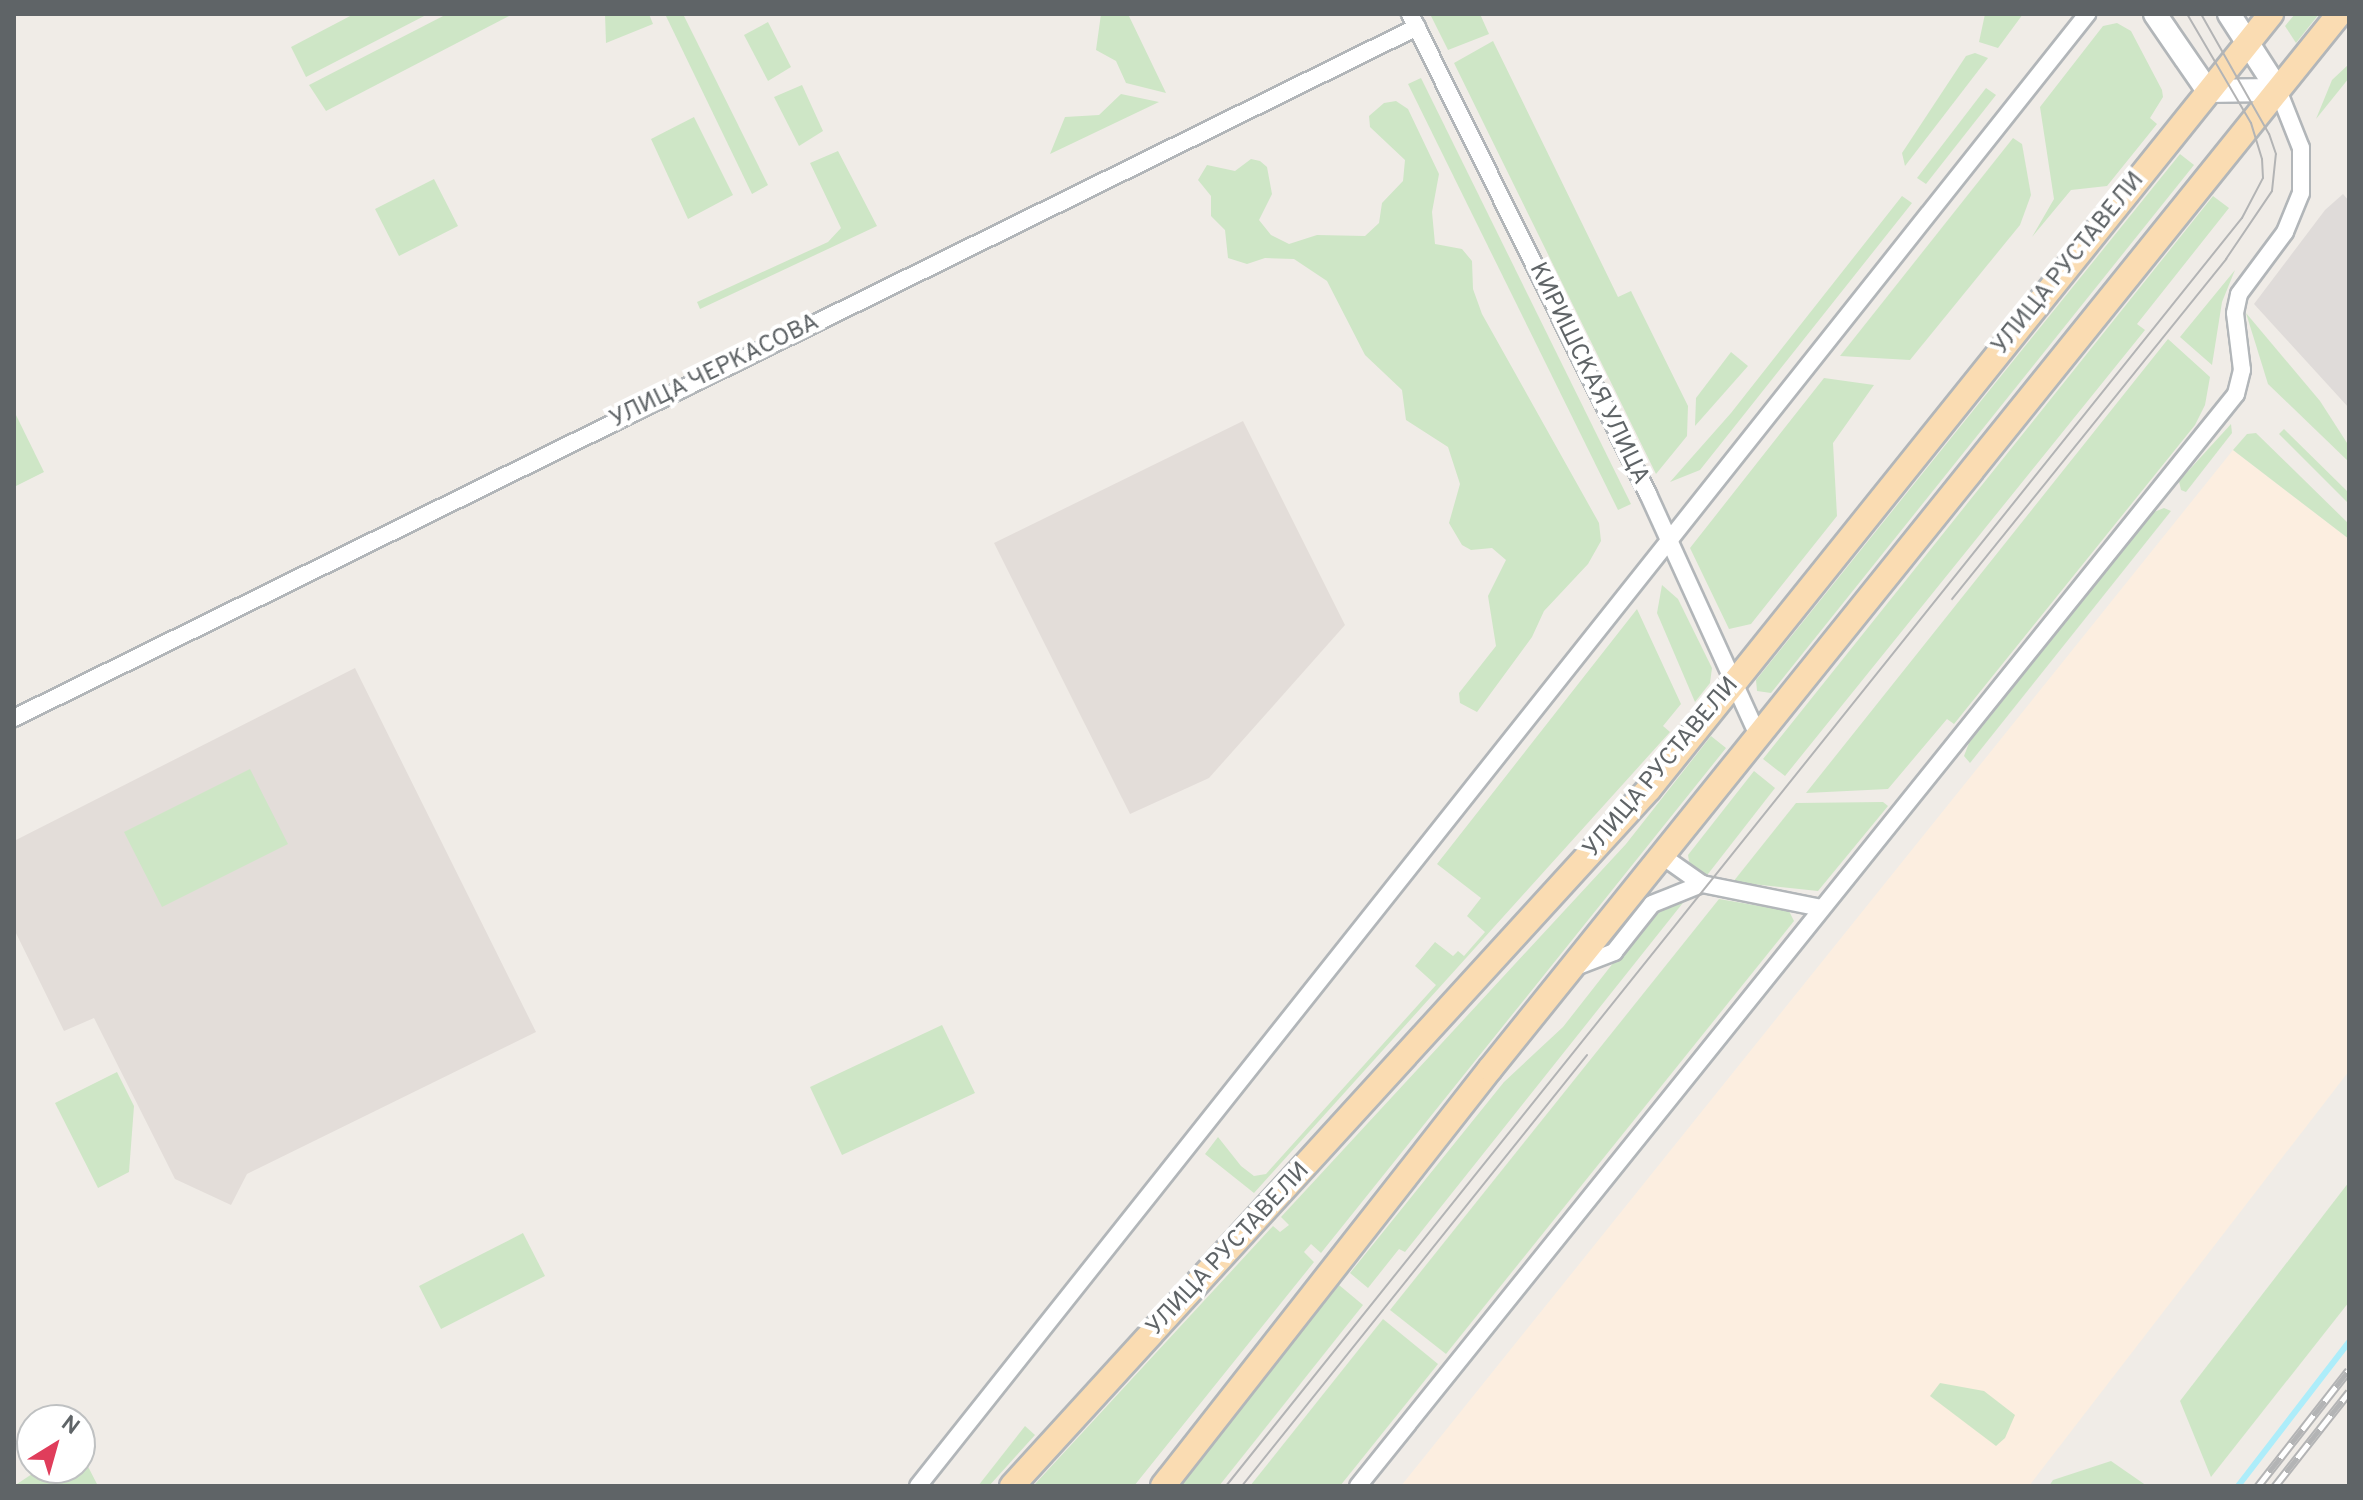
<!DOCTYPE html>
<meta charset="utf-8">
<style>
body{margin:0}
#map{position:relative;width:2363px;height:1500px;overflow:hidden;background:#f0ece7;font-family:Overpass,sans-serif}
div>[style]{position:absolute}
.commercial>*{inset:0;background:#fceee0}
.industrial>*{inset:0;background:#dfdbd9}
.education>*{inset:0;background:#e3ddd9}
.green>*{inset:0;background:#cee6c6}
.stream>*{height:6px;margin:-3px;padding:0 3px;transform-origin:3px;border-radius:3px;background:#adedfa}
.roads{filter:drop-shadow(2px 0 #b2b6b9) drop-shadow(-2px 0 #b2b6b9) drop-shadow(0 2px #b2b6b9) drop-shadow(0 -2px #b2b6b9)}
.minor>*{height:16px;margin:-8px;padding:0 8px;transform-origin:8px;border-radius:8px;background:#fff}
.secondary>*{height:22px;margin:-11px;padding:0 11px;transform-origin:11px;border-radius:11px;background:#fff}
.primary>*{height:24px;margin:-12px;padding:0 12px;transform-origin:12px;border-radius:12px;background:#fadcb2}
.tram>*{height:2px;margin:-1px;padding:0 1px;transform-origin:1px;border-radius:1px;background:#b3b4b5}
.rail>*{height:9px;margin-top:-4.5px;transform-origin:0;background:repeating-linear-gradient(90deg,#fff 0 18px,#b3b4b5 0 36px);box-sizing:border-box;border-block:2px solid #b3b4b5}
span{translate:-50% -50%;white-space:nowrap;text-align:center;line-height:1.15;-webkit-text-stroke:8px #fff;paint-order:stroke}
.street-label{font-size:24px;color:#5f6467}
.frame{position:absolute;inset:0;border:16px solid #5f6467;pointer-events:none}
.north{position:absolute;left:16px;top:1404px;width:80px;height:80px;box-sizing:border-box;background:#fff;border:2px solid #bfc1c2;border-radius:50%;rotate:37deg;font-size:22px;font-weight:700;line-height:32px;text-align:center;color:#5f6467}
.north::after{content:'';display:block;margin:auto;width:28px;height:36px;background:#e03d5b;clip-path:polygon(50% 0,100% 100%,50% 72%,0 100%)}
</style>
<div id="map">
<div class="commercial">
<i style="clip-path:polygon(2233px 450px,2349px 539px,2349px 1071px,2029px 1486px,1401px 1486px)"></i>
</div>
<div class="industrial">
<i style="clip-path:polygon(2343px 194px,2349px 201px,2349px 408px,2254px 304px,2325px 210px)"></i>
</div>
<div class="education">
<i style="clip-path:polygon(1243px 421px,1345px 625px,1209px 778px,1130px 814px,994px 543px)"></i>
<i style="clip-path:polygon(355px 668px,536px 1032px,247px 1174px,231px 1205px,175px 1179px,94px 1018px,64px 1031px,14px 929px,14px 841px)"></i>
</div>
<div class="green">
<i style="clip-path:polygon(354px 14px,428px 14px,306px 77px,291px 47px)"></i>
<i style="clip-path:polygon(447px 14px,513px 14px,326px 111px,309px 85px)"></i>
<i style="clip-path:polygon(605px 14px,649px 14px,653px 24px,606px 43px)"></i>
<i style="clip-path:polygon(665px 14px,683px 14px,768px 185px,752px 194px)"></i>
<i style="clip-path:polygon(1101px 14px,1128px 14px,1166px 93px,1126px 83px,1116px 61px,1096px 50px)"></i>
<i style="clip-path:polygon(1430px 14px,1480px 14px,1489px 34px,1448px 50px)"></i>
<i style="clip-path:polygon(1985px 14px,2023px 14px,1998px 48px,1979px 42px)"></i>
<i style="clip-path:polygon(2295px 14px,2319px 14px,2296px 43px,2285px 26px)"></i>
<i style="clip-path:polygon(768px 22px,791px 67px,768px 81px,744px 35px)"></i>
<i style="clip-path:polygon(2117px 23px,2131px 31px,2162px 90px,2163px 97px,2150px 118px,2157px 124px,2107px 186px,2071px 190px,2032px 237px,2054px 199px,2040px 107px,2103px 26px)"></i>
<i style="clip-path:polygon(1493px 41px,1618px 297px,1631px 291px,1688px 406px,1687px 436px,1656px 474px,1454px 63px)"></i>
<i style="clip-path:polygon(1975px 53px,1988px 58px,1905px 166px,1902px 153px,1966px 56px)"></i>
<i style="clip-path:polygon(2349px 64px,2349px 78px,2316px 119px,2332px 80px)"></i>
<i style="clip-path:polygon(1421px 78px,1631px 504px,1618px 510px,1408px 84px)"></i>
<i style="clip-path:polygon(802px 85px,823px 131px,799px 146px,774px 97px)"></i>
<i style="clip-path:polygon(1986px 88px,1996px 95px,1926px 184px,1917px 178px)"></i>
<i style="clip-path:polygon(1121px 94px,1159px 102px,1050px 154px,1065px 117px,1099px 115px)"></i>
<i style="clip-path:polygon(1396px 101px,1408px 109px,1439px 174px,1432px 212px,1435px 244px,1462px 249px,1472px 261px,1473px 289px,1482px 314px,1599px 523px,1601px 541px,1588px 564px,1544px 611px,1532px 637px,1477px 712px,1460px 703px,1459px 693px,1496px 646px,1488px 596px,1506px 560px,1492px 548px,1471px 550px,1462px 545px,1449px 523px,1460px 484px,1448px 447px,1406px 420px,1402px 390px,1365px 355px,1327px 281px,1294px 259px,1265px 258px,1247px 264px,1228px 258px,1225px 230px,1211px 216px,1211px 196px,1198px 180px,1207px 165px,1235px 171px,1251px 159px,1260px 161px,1267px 167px,1272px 194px,1259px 220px,1271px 235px,1289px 244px,1317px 235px,1365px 236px,1379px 223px,1382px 203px,1403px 181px,1405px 160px,1370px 127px,1369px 116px,1384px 103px)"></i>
<i style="clip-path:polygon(694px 117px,733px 195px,688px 219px,651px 139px)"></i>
<i style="clip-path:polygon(2013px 138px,2022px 144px,2031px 195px,2020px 225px,1910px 360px,1840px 356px)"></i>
<i style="clip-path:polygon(838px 151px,877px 226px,700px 309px,697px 302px,828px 242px,841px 228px,810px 163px)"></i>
<i style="clip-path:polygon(2180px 154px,2194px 165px,1771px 693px,1757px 691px,1756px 680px)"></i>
<i style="clip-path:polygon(434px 179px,458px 226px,399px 256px,375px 209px)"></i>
<i style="clip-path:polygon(1902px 196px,1912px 203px,1700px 470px,1670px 482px,1731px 413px)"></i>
<i style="clip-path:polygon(2213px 196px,2229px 208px,2137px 324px,2145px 330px,1785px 776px,1763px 759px)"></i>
<i style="clip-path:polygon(2235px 270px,2222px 302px,2212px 365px,2180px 337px)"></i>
<i style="clip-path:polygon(2246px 313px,2320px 401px,2349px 446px,2349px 462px,2268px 384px)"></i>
<i style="clip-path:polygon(2168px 339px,2210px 377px,2205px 405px,2195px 425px,1954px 724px,1947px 719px,1888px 789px,1806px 793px)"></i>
<i style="clip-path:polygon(1731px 352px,1748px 366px,1695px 426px,1696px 398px)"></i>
<i style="clip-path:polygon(1824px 378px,1874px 385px,1833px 443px,1837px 516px,1751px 624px,1729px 629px,1690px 548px)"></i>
<i style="clip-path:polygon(14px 411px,44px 472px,14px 487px)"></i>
<i style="clip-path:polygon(2231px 424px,2232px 433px,2186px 492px,2181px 490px,2179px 481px)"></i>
<i style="clip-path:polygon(2284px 429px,2349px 493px,2349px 504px,2279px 434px)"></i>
<i style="clip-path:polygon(2256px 433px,2349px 524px,2349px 539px,2233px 450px,2247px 434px)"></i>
<i style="clip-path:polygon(2164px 508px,2171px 511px,1970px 763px,1964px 756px,1969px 743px,2154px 512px)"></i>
<i style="clip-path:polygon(1662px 585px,1678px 599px,1712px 668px,1710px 683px,1695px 702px,1657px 613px)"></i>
<i style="clip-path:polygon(1637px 609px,1681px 704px,1663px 726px,1670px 732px,1254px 1193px,1205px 1154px,1218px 1137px,1241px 1166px,1254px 1176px,1266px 1174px,1436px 985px,1415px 966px,1435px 942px,1453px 956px,1458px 951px,1464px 956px,1485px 932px,1467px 916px,1481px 898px,1437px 864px)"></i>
<i style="clip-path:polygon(1711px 736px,1726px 748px,1321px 1253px,1311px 1244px,1304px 1252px,1314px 1262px,1134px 1486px,1035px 1484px,1273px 1226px,1280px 1232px,1289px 1225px,1281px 1217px,1626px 844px)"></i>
<i style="clip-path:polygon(250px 769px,288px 844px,162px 907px,124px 832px)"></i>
<i style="clip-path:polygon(1754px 771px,1775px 788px,1708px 874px,1702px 875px,1690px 867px,1688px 855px)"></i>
<i style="clip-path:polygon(1883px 802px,1888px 806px,1818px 891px,1733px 882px,1796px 803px)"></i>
<i style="clip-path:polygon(1686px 899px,1405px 1252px,1399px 1249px,1368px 1288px,1350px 1273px,1504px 1082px,1563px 1027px,1650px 916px)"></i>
<i style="clip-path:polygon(1719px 899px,1789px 911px,1794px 921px,1446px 1354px,1390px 1310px)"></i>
<i style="clip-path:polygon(942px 1025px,975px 1093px,842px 1155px,810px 1087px)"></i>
<i style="clip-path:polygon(117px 1072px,134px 1106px,129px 1172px,98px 1188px,55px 1103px)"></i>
<i style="clip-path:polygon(2349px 1182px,2349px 1302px,2211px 1477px,2180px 1401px)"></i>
<i style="clip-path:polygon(523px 1233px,545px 1276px,441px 1329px,419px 1286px)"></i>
<i style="clip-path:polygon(1339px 1285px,1363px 1305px,1219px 1486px,1178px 1486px)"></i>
<i style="clip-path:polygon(1383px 1319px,1438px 1364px,1340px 1486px,1250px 1486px)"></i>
<i style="clip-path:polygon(1940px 1383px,1984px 1391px,2015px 1415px,2005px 1438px,1996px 1446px,1930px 1396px)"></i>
<i style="clip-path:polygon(1025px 1426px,1035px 1435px,989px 1486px,978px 1486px)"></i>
<i style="clip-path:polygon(80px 1451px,98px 1486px,14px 1486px,41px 1468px,80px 1468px)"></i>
<i style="clip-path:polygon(2111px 1461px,2147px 1486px,2049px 1486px,2053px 1480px)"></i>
</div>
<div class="stream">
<i style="left:2238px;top:1486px;width:182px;rotate:-52.4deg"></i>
</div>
<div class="roads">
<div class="minor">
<i style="left:1410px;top:14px;width:536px;rotate:63.63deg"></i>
<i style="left:1648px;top:494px;width:268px;rotate:65.5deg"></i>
<i style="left:14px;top:718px;width:1564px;rotate:-26.22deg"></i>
<i style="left:1665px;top:858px;width:45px;rotate:35.1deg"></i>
<i style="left:1702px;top:884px;width:121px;rotate:11.4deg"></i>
<i style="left:1578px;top:966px;width:39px;rotate:-21deg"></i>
<i style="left:1614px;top:952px;width:61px;rotate:-51.6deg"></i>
<i style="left:1652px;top:904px;width:54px;rotate:-21.8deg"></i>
<i style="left:918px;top:1486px;width:1880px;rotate:-51.54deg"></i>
<i style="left:1358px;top:1486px;width:1401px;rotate:-51.2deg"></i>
<i style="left:2236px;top:394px;width:25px;rotate:-76deg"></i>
<i style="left:2242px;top:370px;width:57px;rotate:-97deg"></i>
<i style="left:2235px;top:313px;width:19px;rotate:-78deg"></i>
<i style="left:2239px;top:294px;width:77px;rotate:-53.4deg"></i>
<i style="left:2285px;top:232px;width:42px;rotate:-67.7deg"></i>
<i style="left:2301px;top:193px;width:45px;rotate:-90deg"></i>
<i style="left:2301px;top:148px;width:62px;rotate:-111.6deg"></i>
</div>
<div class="secondary">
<i style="left:2155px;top:14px;width:93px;rotate:55.5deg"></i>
<i style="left:2208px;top:91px;width:70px;rotate:-0.8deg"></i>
<i style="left:2229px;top:14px;width:90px;rotate:57.2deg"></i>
</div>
<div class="primary">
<i style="left:1012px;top:1486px;width:944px;rotate:-47.58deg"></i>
<i style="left:1649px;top:789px;width:994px;rotate:-51.25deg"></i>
<i style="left:1163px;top:1486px;width:530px;rotate:-51.9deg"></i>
<i style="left:1490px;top:1069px;width:1354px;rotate:-51.17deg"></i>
</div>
</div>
<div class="tram">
<i style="left:1952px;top:599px;width:437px;rotate:-51.1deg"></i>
<i style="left:2226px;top:259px;width:82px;rotate:-55.9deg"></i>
<i style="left:2272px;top:191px;width:37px;rotate:-84deg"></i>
<i style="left:2276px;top:154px;width:21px;rotate:-109deg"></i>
<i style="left:2269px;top:134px;width:138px;rotate:-119.5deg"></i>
<i style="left:1226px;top:1486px;width:1625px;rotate:-51.3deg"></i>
<i style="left:2242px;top:218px;width:45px;rotate:-62.3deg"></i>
<i style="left:2263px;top:178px;width:19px;rotate:-93deg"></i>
<i style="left:2262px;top:159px;width:38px;rotate:-107deg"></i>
<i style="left:2251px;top:123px;width:126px;rotate:-120.4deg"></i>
<i style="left:1242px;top:1486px;width:552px;rotate:-51.32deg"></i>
</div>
<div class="rail">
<i style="left:2258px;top:1486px;width:147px;rotate:-51.9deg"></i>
<i style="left:2275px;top:1486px;width:120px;rotate:-51.8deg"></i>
</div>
<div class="street-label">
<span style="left:2069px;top:264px;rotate:-51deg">УЛИЦА РУСТАВЕЛИ</span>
<span style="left:715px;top:372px;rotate:-26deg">УЛИЦА ЧЕРКАСОВА</span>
<span style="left:1588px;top:374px;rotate:64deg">КИРИШСКАЯ УЛИЦА</span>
<span style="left:1662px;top:768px;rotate:-50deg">УЛИЦА РУСТАВЕЛИ</span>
<span style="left:1229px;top:1250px;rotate:-47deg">УЛИЦА РУСТАВЕЛИ</span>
</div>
<div class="frame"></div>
<div class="north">N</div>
</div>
